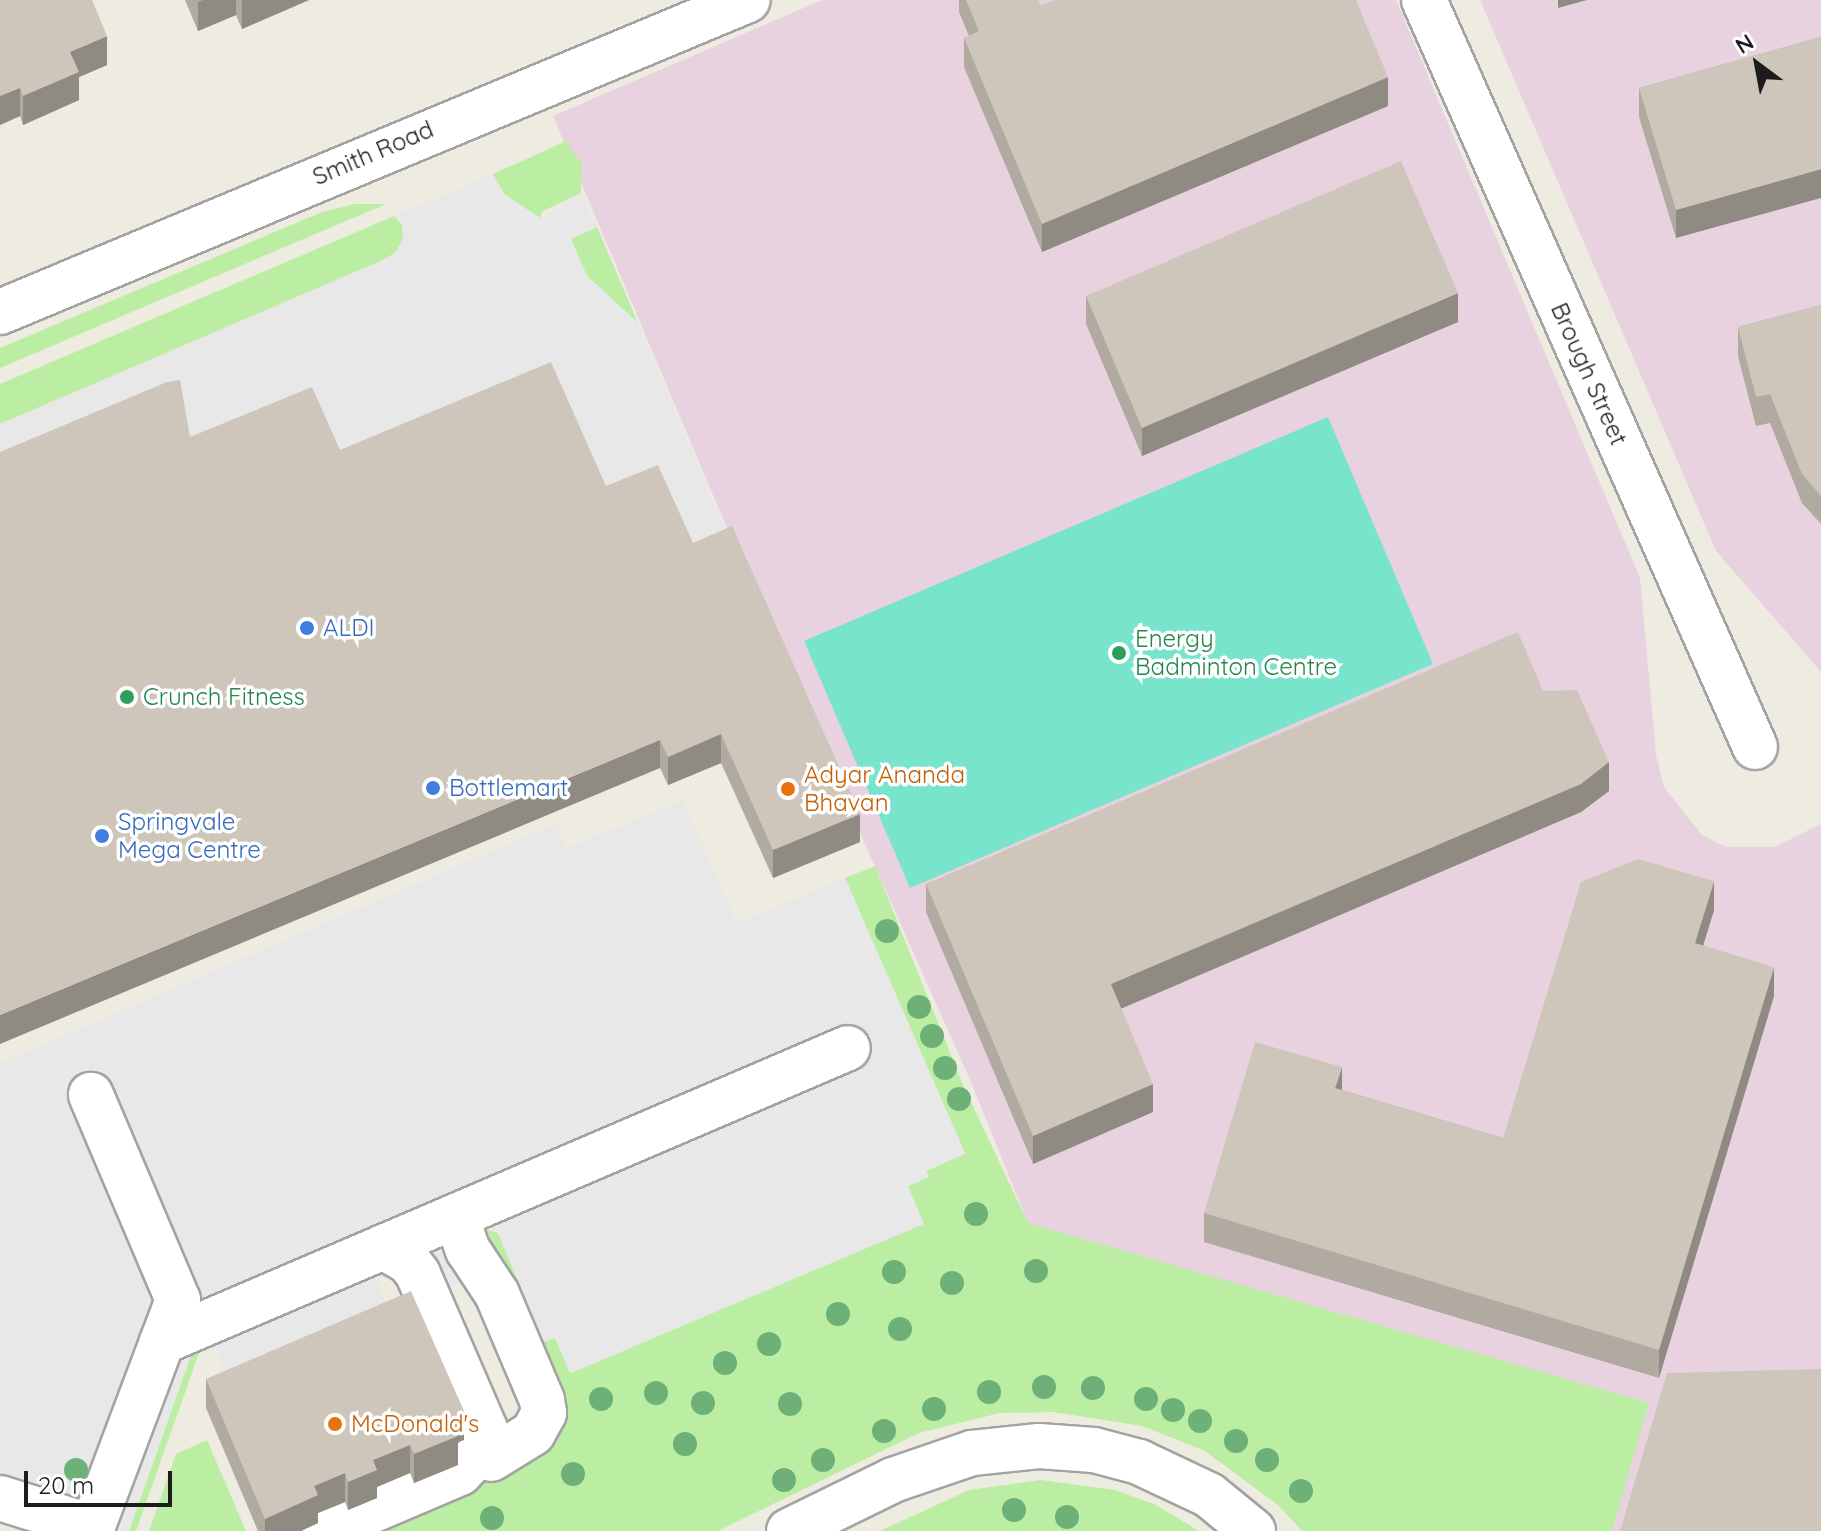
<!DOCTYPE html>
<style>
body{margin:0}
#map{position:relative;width:1821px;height:1531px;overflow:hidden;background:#eeece1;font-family:Quicksand,sans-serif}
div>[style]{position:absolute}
.industrial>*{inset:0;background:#e8d2e0}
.grass>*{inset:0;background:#bbeda2}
.pitch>*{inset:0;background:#78e4cc}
.parking>*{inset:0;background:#e8e8e8}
.roads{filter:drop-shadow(2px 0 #a3a3a3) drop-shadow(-2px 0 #a3a3a3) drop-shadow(0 2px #a3a3a3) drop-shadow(0 -2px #a3a3a3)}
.minor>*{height:44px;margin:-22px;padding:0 22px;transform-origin:22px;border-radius:22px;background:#fff}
.trees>*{width:24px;height:24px;margin:-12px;border-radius:50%;background:#6db178}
.wall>*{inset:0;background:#b1aaa0}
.shaded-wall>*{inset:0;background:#908b82}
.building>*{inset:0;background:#cec6ba}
.dots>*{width:22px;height:22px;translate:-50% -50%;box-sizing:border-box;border:4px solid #fff;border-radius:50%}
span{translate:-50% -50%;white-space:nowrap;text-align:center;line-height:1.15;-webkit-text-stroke:7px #fff;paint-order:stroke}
.street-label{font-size:24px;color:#1c1c1c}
.shop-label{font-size:24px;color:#366cbe}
.left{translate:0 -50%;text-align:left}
.leisure-label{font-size:24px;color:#27864d}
.food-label{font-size:24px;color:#c56008}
.north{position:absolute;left:1717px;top:24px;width:80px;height:80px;-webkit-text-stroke:6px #fff;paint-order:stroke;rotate:328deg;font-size:22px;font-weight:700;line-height:32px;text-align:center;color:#1c1c1c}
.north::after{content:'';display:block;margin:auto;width:28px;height:36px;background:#1c1c1c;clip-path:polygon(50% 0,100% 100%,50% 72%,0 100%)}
.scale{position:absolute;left:24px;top:1471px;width:148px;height:36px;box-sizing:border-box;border:4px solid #1c1c1c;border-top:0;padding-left:10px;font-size:24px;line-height:28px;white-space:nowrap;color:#1c1c1c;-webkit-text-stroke:6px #fff;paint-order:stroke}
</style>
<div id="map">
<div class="industrial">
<i style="clip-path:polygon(822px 0,1396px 0,1640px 578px,1656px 755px,1664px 787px,1702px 835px,1726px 847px,1775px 847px,1821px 824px,1821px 1531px,1595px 1531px,1028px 1223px,971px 1082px,775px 642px,553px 116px)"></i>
<i style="clip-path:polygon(1480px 0,1821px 0,1821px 672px,1716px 551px)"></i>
</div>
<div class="grass">
<i style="clip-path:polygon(571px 139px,568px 145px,582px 163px,581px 193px,543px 211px,540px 218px,504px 194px,493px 174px)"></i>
<i style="clip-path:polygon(355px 204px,386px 204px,0 368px,0 348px,322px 212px)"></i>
<i style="clip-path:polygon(394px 216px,402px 224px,403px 240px,395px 253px,381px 261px,0 424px,0 384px)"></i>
<i style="clip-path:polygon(597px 227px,638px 323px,587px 276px,571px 239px)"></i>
<i style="clip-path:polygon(875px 866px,963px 1085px,1028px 1223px,1649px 1403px,1612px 1531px,1302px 1531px,1279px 1506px,1205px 1451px,1142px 1426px,1053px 1412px,1000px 1413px,919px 1433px,718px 1531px,351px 1531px,538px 1446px,480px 1234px,485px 1229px,498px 1233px,543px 1341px,555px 1338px,571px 1373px,854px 1253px,908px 1186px,929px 1177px,926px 1171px,965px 1154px,845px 878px)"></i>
<i style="clip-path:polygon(199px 1353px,136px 1531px,129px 1531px,191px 1355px)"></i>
<i style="clip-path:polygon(207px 1440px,246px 1531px,149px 1531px,176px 1454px)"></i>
<i style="clip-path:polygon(1041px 1480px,1115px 1490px,1156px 1505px,1199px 1531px,880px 1531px,969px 1490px)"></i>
</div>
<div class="pitch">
<i style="clip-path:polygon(1328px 417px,1433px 664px,910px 888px,804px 641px)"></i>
</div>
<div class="parking">
<i style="clip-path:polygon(493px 174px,504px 194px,539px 218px,581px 193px,597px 227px,571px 239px,587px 276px,638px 323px,736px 553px,340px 479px,0 481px,0 424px,381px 261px,395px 253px,403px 240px,402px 224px,394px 216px)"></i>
<i style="clip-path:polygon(683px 800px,737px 923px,845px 878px,965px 1153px,926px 1170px,929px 1177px,908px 1186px,924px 1224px,570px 1373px,555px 1338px,544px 1342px,498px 1233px,489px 1227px,481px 1233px,498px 1267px,412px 1303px,397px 1279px,375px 1276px,390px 1312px,228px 1381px,214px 1345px,191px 1355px,129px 1531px,17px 1531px,0 1520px,0 1063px,557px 823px,566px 848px)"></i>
</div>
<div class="roads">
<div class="minor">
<i style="left:1424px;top:0;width:817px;rotate:66.1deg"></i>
<i style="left:0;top:312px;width:810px;rotate:-22.64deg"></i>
<i style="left:456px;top:1216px;width:36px;rotate:71deg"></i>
<i style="left:468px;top:1250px;width:53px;rotate:56.6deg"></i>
<i style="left:497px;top:1294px;width:115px;rotate:67deg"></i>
<i style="left:542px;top:1400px;width:13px;rotate:81deg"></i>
<i style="left:544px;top:1413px;width:23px;rotate:119deg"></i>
<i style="left:533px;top:1433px;width:49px;rotate:148.2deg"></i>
<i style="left:162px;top:1342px;width:746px;rotate:-23.2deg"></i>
<i style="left:0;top:1498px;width:96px;rotate:17.5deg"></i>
<i style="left:91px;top:1531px;width:247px;rotate:-69.4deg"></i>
<i style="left:178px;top:1300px;width:223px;rotate:-113deg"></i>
<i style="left:324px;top:1531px;width:148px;rotate:-23.1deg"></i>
<i style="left:460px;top:1473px;width:39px;rotate:-46deg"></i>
<i style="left:487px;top:1445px;width:16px;rotate:-97deg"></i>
<i style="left:485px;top:1429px;width:169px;rotate:-113.4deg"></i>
<i style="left:418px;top:1274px;width:15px;rotate:-127deg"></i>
<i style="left:409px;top:1262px;width:30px;rotate:-150deg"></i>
<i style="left:789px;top:1531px;width:116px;rotate:-26.1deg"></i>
<i style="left:893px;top:1480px;width:83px;rotate:-18.9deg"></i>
<i style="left:972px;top:1453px;width:67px;rotate:-6deg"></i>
<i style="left:1039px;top:1446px;width:55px;rotate:4.2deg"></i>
<i style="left:1094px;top:1450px;width:47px;rotate:14.9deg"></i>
<i style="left:1139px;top:1462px;width:77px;rotate:25.2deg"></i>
<i style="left:1209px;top:1495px;width:57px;rotate:39.3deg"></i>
</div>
</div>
<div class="trees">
<i style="left:887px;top:931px"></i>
<i style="left:919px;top:1007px"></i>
<i style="left:932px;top:1036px"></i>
<i style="left:945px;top:1068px"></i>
<i style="left:959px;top:1099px"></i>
<i style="left:976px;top:1214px"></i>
<i style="left:1036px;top:1271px"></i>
<i style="left:894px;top:1272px"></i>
<i style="left:952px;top:1283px"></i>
<i style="left:838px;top:1314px"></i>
<i style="left:900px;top:1329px"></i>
<i style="left:769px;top:1344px"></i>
<i style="left:725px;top:1363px"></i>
<i style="left:1044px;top:1387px"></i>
<i style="left:1093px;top:1388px"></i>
<i style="left:989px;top:1392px"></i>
<i style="left:656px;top:1393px"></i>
<i style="left:601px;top:1399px"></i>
<i style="left:1146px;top:1399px"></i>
<i style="left:703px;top:1403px"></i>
<i style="left:790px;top:1404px"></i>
<i style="left:934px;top:1409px"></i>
<i style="left:1173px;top:1410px"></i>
<i style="left:1200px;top:1421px"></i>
<i style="left:884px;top:1431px"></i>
<i style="left:1236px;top:1441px"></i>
<i style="left:685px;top:1444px"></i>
<i style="left:823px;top:1460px"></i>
<i style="left:1267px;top:1460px"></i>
<i style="left:76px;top:1470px"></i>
<i style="left:573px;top:1474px"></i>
<i style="left:784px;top:1480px"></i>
<i style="left:1301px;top:1491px"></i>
<i style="left:1014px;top:1510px"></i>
<i style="left:1067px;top:1517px"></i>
<i style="left:492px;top:1518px"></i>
</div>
<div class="wall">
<i style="clip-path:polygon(0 0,107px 65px,79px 77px,79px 100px,23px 125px,20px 116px,0 125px)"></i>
<i style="clip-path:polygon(185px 0,309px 0,242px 29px,236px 15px,198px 31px)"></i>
<i style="clip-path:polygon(959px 0,1038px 0,1040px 6px,1388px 106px,1042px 252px,964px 67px,964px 38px,969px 36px,959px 12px)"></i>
<i style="clip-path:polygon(1821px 37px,1676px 238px,1639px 117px,1639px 88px)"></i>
<i style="clip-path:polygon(1086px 296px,1458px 322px,1142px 456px,1086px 324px)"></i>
<i style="clip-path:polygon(1821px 305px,1821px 524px,1802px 503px,1770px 423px,1756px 426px,1738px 356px,1738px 327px)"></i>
<i style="clip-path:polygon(190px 437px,340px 450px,606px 486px,693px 543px,860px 842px,773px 878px,721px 763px,668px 785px,660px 768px)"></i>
<i style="clip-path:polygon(1543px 691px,1609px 791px,1581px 812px,1121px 1008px,1153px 1112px,1033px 1164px,926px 912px,926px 884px)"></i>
<i style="clip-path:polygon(1714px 910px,1703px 945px,1774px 996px,1659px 1378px,1204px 1242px,1204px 1213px,1342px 1090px,1503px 1138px)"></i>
<i style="clip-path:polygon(206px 1379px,464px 1440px,458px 1442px,458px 1465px,414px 1483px,410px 1473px,377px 1487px,377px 1498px,348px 1510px,345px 1502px,318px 1513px,318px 1523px,301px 1531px,258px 1531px,206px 1408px)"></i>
</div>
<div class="shaded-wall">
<i style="clip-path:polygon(203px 0,236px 0,236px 15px,198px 31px,198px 2px)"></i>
<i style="clip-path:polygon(242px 0,309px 0,242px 29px)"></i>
<i style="clip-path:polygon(1558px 0,1587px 0,1558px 8px)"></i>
<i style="clip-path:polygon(107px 36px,107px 65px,79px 77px,79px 100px,23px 125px,23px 96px,70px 52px)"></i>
<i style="clip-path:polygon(1388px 77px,1388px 106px,1042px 252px,1042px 224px)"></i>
<i style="clip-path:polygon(20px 88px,20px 116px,0 125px,0 96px)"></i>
<i style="clip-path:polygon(1821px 169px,1821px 198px,1676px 238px,1676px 210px)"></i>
<i style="clip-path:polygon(1458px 293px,1458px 322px,1142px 456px,1142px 428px)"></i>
<i style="clip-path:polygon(721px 734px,721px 763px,668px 785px,668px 757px)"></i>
<i style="clip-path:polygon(660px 740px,660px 768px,0 1044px,0 1015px)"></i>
<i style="clip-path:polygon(1609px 762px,1609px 791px,1581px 812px,1111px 1013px,1111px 984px)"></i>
<i style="clip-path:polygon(860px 814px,860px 842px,773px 878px,773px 850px)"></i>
<i style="clip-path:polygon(1714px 881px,1714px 910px,1695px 972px,1695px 943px)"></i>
<i style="clip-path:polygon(1774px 967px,1774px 996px,1659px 1378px,1659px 1350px)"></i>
<i style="clip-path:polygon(1342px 1067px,1342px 1096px,1335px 1088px)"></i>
<i style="clip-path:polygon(1153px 1084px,1153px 1112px,1033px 1164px,1033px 1136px)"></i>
<i style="clip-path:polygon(464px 1411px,464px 1440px,458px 1442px,458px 1465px,414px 1483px,414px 1454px,451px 1417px)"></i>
<i style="clip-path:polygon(410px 1445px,410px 1473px,377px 1487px,377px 1498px,348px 1510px,348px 1482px,373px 1460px)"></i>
<i style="clip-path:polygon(345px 1473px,345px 1502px,318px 1513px,318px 1523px,301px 1531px,265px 1531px,265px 1519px,314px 1486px)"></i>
</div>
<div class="building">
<i style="clip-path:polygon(0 0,92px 0,107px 36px,70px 52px,79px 72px,23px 96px,20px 88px,0 96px)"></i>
<i style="clip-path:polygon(966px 0,1038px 0,1040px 6px,1054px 0,1356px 0,1388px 77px,1042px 224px,964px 38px,979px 31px)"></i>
<i style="clip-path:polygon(1821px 37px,1821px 169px,1676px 210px,1639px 88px)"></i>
<i style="clip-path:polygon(1401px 161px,1458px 293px,1142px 428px,1086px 296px)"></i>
<i style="clip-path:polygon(1821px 305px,1821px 496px,1802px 474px,1770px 394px,1756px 397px,1738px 327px)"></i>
<i style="clip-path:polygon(551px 362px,606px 486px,658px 465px,693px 543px,732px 526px,860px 814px,773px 850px,721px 734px,668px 757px,660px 740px,0 1015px,0 452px,167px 382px,180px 380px,190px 437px,312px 387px,340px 450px)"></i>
<i style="clip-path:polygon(1518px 632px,1543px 691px,1577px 690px,1609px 762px,1581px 784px,1111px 984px,1153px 1084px,1033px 1136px,926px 884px)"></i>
<i style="clip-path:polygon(1638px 859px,1714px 881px,1695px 943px,1774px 967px,1659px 1350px,1204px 1213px,1255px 1042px,1342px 1067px,1335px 1088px,1503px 1138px,1581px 882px)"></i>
<i style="clip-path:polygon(411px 1291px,464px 1411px,451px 1417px,458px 1436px,414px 1454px,410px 1445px,373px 1460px,377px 1470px,348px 1482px,345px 1473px,314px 1486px,318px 1495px,265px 1519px,206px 1379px)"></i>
<i style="clip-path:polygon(1821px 1369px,1821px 1531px,1620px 1531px,1667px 1373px)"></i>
</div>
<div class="dots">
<i style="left:307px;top:628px;background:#3f7fe0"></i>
<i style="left:1119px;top:653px;background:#2e9e5b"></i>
<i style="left:127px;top:697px;background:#2e9e5b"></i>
<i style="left:433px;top:788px;background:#3f7fe0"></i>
<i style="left:788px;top:789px;background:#e8710a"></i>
<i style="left:102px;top:836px;background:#3f7fe0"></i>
<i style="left:335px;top:1424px;background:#e8710a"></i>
</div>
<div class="street-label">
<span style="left:373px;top:153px;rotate:-23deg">Smith Road</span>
<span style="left:1589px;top:374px;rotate:66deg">Brough Street</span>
</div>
<div class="shop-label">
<span class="left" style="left:323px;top:628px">ALDI</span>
<span class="left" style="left:449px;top:788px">Bottlemart</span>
<span class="left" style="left:118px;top:836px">Springvale<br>Mega Centre</span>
</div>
<div class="leisure-label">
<span class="left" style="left:1135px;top:653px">Energy<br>Badminton Centre</span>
<span class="left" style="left:143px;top:697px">Crunch Fitness</span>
</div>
<div class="food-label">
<span class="left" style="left:804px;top:789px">Adyar Ananda<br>Bhavan</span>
<span class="left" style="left:351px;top:1424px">McDonald's</span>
</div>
<div class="north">N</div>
<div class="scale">20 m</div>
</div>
